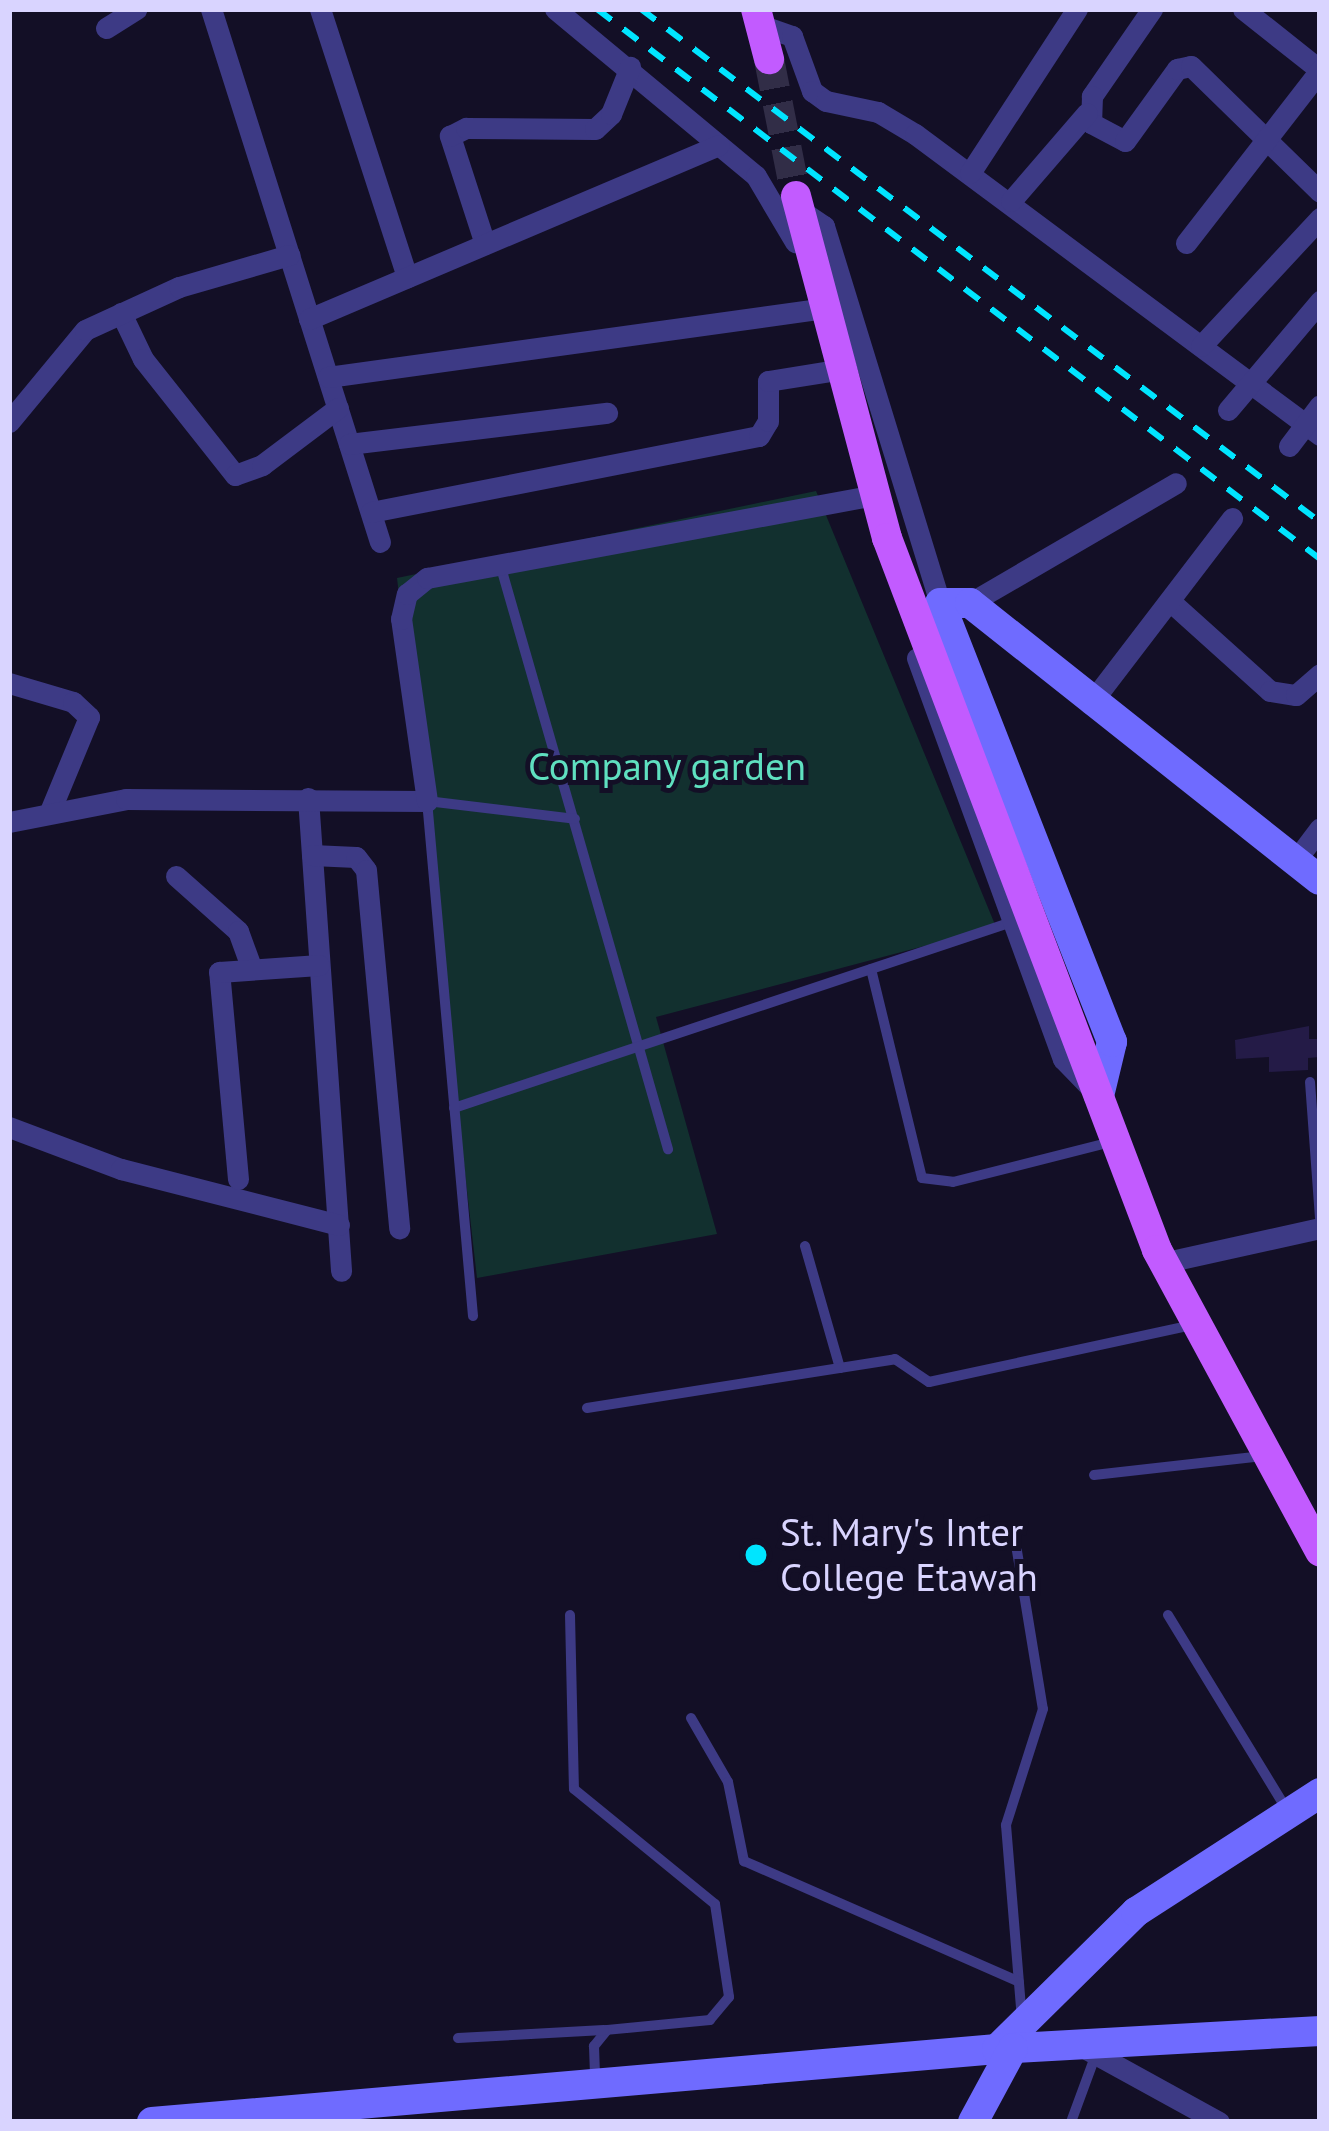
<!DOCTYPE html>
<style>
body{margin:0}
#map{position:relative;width:1329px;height:2131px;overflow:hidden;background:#130f26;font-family:"PT Sans",sans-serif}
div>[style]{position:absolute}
.green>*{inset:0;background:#12302f}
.building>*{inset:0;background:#241b47}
.primary-tunnel>*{height:30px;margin-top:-15px;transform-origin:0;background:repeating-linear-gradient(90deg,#312d47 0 30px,transparent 0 45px)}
.lane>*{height:10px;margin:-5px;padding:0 5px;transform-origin:5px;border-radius:5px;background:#3d3a85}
.street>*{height:21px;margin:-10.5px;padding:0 10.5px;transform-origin:10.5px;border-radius:10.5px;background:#3d3a85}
.secondary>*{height:30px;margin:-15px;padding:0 15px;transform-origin:15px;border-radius:15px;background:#6f6bff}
.primary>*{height:30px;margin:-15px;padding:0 15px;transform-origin:15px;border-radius:15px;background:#c25bff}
.rail>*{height:6px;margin-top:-3px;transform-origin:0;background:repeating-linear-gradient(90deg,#00e5ff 0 18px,transparent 0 33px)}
.dots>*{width:33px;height:33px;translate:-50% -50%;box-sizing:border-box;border:6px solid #130f26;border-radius:50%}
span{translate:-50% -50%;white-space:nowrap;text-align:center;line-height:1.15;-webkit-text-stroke:10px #130f26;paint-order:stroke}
.park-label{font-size:39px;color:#5fe0c0}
.poi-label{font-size:39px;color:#d9d4ff}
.left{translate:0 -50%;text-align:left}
.frame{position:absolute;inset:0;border:12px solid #d9d4ff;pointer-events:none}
</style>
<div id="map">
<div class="green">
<i style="clip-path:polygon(816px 491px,996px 927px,656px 1017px,717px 1234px,477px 1278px,397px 578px)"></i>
</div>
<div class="building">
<i style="clip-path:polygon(1309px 1026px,1309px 1039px,1320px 1039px,1320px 1057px,1308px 1058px,1308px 1070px,1269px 1072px,1269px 1057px,1236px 1059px,1235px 1040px)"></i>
</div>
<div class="primary-tunnel">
<i style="left:769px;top:59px;width:140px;rotate:78.9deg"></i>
</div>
<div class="lane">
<i style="left:500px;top:564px;width:609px;rotate:73.98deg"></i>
<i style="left:871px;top:969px;width:215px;rotate:76.3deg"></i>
<i style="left:922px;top:1178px;width:31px;rotate:7deg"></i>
<i style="left:953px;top:1182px;width:163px;rotate:-14.2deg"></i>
<i style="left:1310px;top:1082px;width:136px;rotate:85.8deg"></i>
<i style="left:454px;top:1108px;width:588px;rotate:-18.43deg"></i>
<i style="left:805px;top:1246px;width:127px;rotate:74deg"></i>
<i style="left:473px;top:1316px;width:517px;rotate:-95.1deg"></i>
<i style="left:427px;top:801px;width:149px;rotate:6.9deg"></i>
<i style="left:587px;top:1408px;width:312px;rotate:-9deg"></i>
<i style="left:895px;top:1359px;width:41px;rotate:34.1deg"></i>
<i style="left:929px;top:1382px;width:270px;rotate:-12.2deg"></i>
<i style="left:1094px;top:1475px;width:170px;rotate:-6.4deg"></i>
<i style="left:1017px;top:1551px;width:160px;rotate:80.7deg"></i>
<i style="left:1043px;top:1709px;width:122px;rotate:107.7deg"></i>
<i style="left:1006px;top:1825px;width:194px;rotate:85.3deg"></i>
<i style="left:570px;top:1615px;width:174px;rotate:88.7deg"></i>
<i style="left:574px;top:1789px;width:182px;rotate:39.2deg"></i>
<i style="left:715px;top:1904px;width:94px;rotate:81.4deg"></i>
<i style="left:729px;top:1997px;width:30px;rotate:130deg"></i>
<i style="left:710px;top:2020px;width:103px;rotate:174.5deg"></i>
<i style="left:607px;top:2030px;width:21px;rotate:129deg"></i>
<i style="left:594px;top:2046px;width:34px;rotate:88deg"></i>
<i style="left:1168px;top:1615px;width:228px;rotate:58.6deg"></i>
<i style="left:691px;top:1718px;width:74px;rotate:60deg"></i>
<i style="left:728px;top:1782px;width:81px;rotate:78.6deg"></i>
<i style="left:744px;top:1861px;width:300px;rotate:23.7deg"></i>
<i style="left:458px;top:2038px;width:146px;rotate:-3.1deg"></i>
<i style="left:1071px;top:2122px;width:72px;rotate:-69.8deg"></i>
</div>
<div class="street">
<i style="left:211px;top:9px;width:559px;rotate:72.41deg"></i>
<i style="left:320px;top:9px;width:282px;rotate:72deg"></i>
<i style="left:555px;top:9px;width:261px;rotate:39.7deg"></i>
<i style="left:756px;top:176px;width:77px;rotate:59.4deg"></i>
<i style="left:1152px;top:9px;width:106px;rotate:124.6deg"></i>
<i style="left:1092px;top:96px;width:27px;rotate:92deg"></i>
<i style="left:1091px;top:123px;width:38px;rotate:28deg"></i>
<i style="left:1125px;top:141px;width:89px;rotate:-54.2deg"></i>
<i style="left:1177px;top:69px;width:14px;rotate:-12deg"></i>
<i style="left:1191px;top:66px;width:180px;rotate:44.3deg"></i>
<i style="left:1243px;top:9px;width:98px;rotate:38.4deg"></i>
<i style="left:760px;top:25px;width:34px;rotate:19deg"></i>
<i style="left:792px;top:36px;width:59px;rotate:70deg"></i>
<i style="left:812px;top:91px;width:17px;rotate:36deg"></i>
<i style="left:826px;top:101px;width:53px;rotate:11.9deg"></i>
<i style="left:878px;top:112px;width:43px;rotate:30.7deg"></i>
<i style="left:915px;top:134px;width:505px;rotate:36.62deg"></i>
<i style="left:106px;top:28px;width:36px;rotate:-32deg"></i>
<i style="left:970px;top:173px;width:196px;rotate:-56.9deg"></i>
<i style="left:1011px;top:201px;width:116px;rotate:-49.2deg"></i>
<i style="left:800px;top:210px;width:29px;rotate:34deg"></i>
<i style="left:824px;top:226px;width:394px;rotate:72.9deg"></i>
<i style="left:1186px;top:243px;width:219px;rotate:-52.2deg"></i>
<i style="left:485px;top:244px;width:114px;rotate:-108deg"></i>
<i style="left:450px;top:136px;width:18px;rotate:-27deg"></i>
<i style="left:466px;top:128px;width:129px;rotate:0.4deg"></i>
<i style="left:595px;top:129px;width:22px;rotate:-43deg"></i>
<i style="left:611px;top:114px;width:51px;rotate:-68deg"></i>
<i style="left:121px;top:313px;width:51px;rotate:64.4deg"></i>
<i style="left:143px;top:359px;width:148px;rotate:51.6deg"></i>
<i style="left:235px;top:475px;width:29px;rotate:-20deg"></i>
<i style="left:262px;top:465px;width:95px;rotate:-36.9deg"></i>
<i style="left:309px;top:319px;width:445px;rotate:-23deg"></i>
<i style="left:1201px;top:346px;width:175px;rotate:-47.1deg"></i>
<i style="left:328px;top:377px;width:492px;rotate:-7.9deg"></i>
<i style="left:1228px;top:410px;width:143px;rotate:-49.8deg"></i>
<i style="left:9px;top:422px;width:119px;rotate:-50.4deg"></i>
<i style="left:85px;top:330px;width:103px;rotate:-24.6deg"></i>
<i style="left:179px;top:287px;width:115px;rotate:-16.2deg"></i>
<i style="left:349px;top:444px;width:260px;rotate:-6.9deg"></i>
<i style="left:1289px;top:446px;width:51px;rotate:-52.9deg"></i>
<i style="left:371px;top:512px;width:395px;rotate:-11.1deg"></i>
<i style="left:759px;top:436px;width:17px;rotate:-59deg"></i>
<i style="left:768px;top:421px;width:40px;rotate:-90deg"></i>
<i style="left:768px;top:381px;width:64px;rotate:-9deg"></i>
<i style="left:1171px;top:602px;width:133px;rotate:42deg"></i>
<i style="left:1270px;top:691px;width:26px;rotate:9deg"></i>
<i style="left:1296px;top:695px;width:32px;rotate:-41deg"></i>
<i style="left:970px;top:603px;width:238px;rotate:-30.2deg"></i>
<i style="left:917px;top:658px;width:427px;rotate:70deg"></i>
<i style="left:1063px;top:1059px;width:39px;rotate:46deg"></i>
<i style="left:9px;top:683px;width:67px;rotate:16.5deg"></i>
<i style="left:73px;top:702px;width:22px;rotate:43deg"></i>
<i style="left:89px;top:717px;width:102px;rotate:112.5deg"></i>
<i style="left:1090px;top:704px;width:234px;rotate:-52.6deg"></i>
<i style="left:308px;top:798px;width:474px;rotate:86deg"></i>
<i style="left:9px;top:822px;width:119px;rotate:-11.1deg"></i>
<i style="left:126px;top:799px;width:301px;rotate:0.4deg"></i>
<i style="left:427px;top:801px;width:184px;rotate:-98.1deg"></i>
<i style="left:401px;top:619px;width:26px;rotate:-77deg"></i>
<i style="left:407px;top:594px;width:26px;rotate:-39deg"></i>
<i style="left:427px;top:578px;width:443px;rotate:-10.5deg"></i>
<i style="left:312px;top:855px;width:44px;rotate:2.6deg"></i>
<i style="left:356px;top:857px;width:16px;rotate:52deg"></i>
<i style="left:366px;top:870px;width:360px;rotate:84.7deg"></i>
<i style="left:1295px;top:861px;width:41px;rotate:-52.9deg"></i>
<i style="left:176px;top:876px;width:83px;rotate:41.6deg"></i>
<i style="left:238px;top:931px;width:38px;rotate:70deg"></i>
<i style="left:9px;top:1127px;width:120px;rotate:20.6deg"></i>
<i style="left:121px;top:1169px;width:225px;rotate:14.4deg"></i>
<i style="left:238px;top:1179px;width:208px;rotate:-95.2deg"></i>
<i style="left:219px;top:972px;width:100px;rotate:-4deg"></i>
<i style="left:1162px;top:1263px;width:162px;rotate:-12.5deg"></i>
<i style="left:1079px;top:2045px;width:160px;rotate:28.8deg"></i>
</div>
<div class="secondary">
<i style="left:1099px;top:1096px;width:56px;rotate:-76.5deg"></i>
<i style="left:1112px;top:1042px;width:471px;rotate:-111.4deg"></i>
<i style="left:940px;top:603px;width:30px"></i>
<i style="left:970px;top:603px;width:446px;rotate:38.4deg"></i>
<i style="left:997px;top:2049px;width:195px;rotate:-44.6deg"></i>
<i style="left:1136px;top:1912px;width:219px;rotate:-32.9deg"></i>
<i style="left:152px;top:2122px;width:848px;rotate:-4.94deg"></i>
<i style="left:997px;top:2049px;width:324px;rotate:-3.2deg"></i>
<i style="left:973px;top:2122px;width:84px;rotate:-61.6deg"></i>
</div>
<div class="primary">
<i style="left:756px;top:9px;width:52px;rotate:75.4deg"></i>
<i style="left:796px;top:196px;width:354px;rotate:75.1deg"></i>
<i style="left:887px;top:538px;width:761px;rotate:69.23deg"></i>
<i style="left:1157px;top:1250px;width:343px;rotate:61.6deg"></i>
</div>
<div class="rail">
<i style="left:597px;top:9px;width:908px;rotate:37.26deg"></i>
<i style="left:641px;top:9px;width:851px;rotate:37.07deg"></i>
</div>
<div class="dots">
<i style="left:756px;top:1555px;background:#00e5ff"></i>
</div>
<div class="park-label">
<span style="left:667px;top:766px">Company garden</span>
</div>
<div class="poi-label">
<span class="left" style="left:780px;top:1555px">St. Mary's Inter<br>College Etawah</span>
</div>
<div class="frame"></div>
</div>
